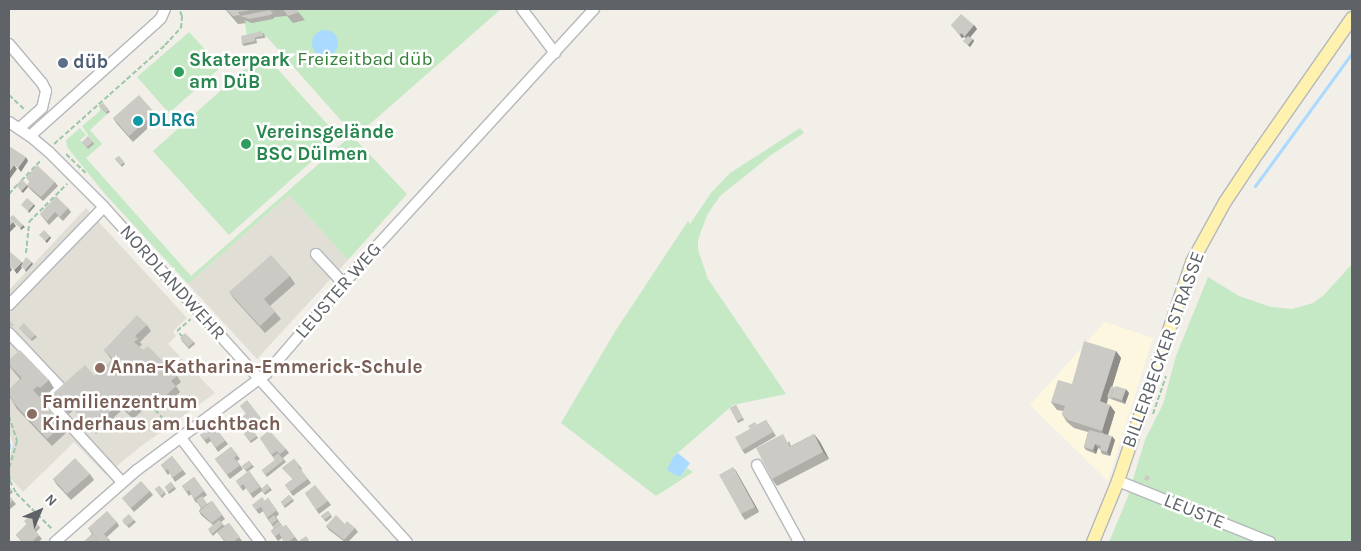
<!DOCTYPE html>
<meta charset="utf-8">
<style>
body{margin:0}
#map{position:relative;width:1361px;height:551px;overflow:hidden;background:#f1efe8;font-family:Karla,sans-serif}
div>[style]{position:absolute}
.commercial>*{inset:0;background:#fef7e0}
.education>*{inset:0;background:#e1ded6}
.green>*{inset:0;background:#c5e8c5}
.water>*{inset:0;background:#aadaff}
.round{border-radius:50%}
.stream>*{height:3px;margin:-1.5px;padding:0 1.5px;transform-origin:1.5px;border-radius:1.5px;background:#aadaff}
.path>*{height:2px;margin-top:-1px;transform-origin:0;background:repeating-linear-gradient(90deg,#9cc7a9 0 5px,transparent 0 7.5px)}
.roads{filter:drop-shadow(1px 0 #b5b8bc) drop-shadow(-1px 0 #b5b8bc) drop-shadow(0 1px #b5b8bc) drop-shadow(0 -1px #b5b8bc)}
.minor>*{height:10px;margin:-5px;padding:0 5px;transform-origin:5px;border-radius:5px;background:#fff}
.major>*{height:12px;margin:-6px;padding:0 6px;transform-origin:6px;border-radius:6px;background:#fff2af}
.wall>*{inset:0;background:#afaea9}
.shaded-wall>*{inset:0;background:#8f8d8a}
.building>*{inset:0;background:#cccac5}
.dots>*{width:14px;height:14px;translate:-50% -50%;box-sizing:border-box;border:2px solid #fff;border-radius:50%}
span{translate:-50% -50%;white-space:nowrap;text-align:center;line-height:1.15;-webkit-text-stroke:5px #fff;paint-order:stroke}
.park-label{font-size:19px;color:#348238}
.leisure-label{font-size:19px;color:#27864d;font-weight:700}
.left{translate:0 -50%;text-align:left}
.service-label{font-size:19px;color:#4e5e75;font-weight:700}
.culture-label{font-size:19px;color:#0d838f;font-weight:700}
.street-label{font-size:19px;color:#5f6368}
.education-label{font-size:19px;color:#785e54;font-weight:700}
.frame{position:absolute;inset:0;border:10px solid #5f6368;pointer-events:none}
.north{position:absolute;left:15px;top:486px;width:50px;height:50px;-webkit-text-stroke:4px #fff;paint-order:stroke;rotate:45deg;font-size:14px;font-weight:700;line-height:20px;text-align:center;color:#5f6368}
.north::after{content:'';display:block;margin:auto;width:18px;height:22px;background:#5f6368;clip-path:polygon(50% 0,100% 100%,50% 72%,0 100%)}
</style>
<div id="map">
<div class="commercial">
<i style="clip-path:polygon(1105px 322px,1153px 338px,1108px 481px,1030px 405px)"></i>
</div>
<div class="education">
<i style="clip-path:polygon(289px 195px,348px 260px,257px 359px,188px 284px)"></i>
<i style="clip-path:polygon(86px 208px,187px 318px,173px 331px,176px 336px,168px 344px,215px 393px,140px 447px,106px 475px,74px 442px,23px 492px,9px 477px,9px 460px,13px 444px,9px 432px,9px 290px)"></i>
</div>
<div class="green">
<i style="clip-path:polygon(225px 9px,501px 9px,354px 138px,407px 194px,348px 260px,289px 195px,188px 284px,105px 194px,67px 147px,66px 140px,80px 128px,86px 135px,80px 140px,88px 149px,94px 144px,82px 126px,100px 111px,100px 107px,107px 114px,90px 130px,102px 144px,86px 158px,191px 276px,353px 134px,267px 37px,256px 39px,257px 43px,248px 45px,245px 23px,238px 24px)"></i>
<i style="clip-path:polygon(189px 32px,221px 67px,169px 113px,137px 77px)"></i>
<i style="clip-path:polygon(263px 53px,339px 137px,229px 235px,153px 151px)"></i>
<i style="clip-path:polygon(800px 128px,804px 133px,771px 155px,720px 196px,707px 215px,698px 240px,698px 250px,708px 279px,786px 394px,733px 405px,673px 457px,681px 476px,687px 468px,693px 472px,656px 496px,561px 423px,616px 330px,688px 221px,690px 224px,711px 193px,730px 173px)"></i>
<i style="clip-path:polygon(1352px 264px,1352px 542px,1109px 542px,1127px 499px,1145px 440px,1163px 404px,1176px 356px,1208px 277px,1239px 296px,1271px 307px,1292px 309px,1313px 303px,1324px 295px)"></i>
</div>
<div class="water">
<i class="round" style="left:312px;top:30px;width:26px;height:26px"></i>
<i style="clip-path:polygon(678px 453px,690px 463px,681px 476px,677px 476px,667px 470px,673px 457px)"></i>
</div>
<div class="stream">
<i style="left:1255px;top:186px;width:165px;rotate:-53.9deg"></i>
<i style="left:9px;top:444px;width:4px;rotate:90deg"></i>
</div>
<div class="path">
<i style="left:9px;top:95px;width:22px;rotate:43deg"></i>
<i style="left:54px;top:144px;width:149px;rotate:-41.7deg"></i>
<i style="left:165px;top:45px;width:23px;rotate:-47deg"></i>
<i style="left:181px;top:28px;width:12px;rotate:-85deg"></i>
<i style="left:182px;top:16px;width:8px;rotate:-113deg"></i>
<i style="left:66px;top:154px;width:30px;rotate:44deg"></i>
<i style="left:21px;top:181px;width:30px;rotate:-46deg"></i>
<i style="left:9px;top:194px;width:13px;rotate:-48deg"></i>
<i style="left:26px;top:253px;width:31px;rotate:-84deg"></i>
<i style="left:29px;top:222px;width:54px;rotate:-45deg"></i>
<i style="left:183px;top:337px;width:8px;rotate:-135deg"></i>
<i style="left:177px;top:331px;width:18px;rotate:-41deg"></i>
<i style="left:150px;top:404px;width:36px;rotate:48deg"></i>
<i style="left:1153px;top:414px;width:40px;rotate:-71.1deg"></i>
<i style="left:9px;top:416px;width:26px;rotate:72deg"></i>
<i style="left:17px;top:441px;width:29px;rotate:106deg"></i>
<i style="left:9px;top:469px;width:12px;rotate:85deg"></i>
<i style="left:10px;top:481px;width:13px;rotate:63deg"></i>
<i style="left:16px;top:493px;width:52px;rotate:45deg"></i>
</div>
<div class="roads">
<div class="minor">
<i style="left:522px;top:9px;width:55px;rotate:53.1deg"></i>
<i style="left:9px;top:44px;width:51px;rotate:49.8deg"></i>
<i style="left:42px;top:83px;width:9px;rotate:63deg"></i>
<i style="left:46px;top:91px;width:17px;rotate:103deg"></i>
<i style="left:42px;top:108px;width:30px;rotate:138deg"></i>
<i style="left:9px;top:122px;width:25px;rotate:34deg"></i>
<i style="left:30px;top:136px;width:25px;rotate:40deg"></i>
<i style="left:49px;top:152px;width:78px;rotate:45deg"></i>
<i style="left:104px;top:207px;width:452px;rotate:47.9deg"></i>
<i style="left:30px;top:136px;width:168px;rotate:-41.9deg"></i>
<i style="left:155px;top:24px;width:8px;rotate:-45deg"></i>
<i style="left:161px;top:18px;width:10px;rotate:-66deg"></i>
<i style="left:316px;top:254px;width:41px;rotate:47deg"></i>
<i style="left:9px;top:305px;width:136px;rotate:-45.9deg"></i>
<i style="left:9px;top:333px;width:73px;rotate:46.7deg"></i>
<i style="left:59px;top:386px;width:19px;rotate:122deg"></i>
<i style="left:49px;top:402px;width:108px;rotate:47.6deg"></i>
<i style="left:181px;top:438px;width:131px;rotate:52.8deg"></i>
<i style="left:757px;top:465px;width:88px;rotate:61.4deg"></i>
<i style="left:1118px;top:481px;width:164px;rotate:21.9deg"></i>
<i style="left:55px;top:542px;width:109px;rotate:-41.3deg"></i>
<i style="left:137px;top:470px;width:161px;rotate:-36.7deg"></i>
<i style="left:266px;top:374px;width:152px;rotate:-49.3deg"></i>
<i style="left:365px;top:259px;width:339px;rotate:-47.5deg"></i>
</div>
<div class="major">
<i style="left:1093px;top:542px;width:66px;rotate:-67.7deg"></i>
<i style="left:1118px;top:481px;width:231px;rotate:-71.3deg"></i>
<i style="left:1192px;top:262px;width:68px;rotate:-61.2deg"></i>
<i style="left:1225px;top:202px;width:50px;rotate:-56.3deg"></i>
<i style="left:1253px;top:160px;width:173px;rotate:-55.1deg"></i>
</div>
</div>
<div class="wall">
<i style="clip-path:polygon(225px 9px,296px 9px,305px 20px,293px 23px,287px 16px,275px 17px,273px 19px,252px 23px,244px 20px,246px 23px,238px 24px)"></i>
<i style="clip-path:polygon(951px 25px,974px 25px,977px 29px,970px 37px,974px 41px,970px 47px,963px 41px,966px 39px,964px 37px,962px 38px)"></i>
<i style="clip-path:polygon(264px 33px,265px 38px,256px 39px,257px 43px,244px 46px,242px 44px)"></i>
<i style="clip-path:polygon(103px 103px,110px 112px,107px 114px,99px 106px)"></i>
<i style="clip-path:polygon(155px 113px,159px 118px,133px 142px,117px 124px,113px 118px)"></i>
<i style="clip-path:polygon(82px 142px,93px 142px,94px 144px,88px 149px)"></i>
<i style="clip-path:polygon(119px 156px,125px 164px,122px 167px,115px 159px)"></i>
<i style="clip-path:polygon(26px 177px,55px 182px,58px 186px,43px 201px,30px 189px,27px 185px,30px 182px)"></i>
<i style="clip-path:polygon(68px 208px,71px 212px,63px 221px,58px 216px,49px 225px,40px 214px)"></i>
<i style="clip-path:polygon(290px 276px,295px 284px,270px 306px,281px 319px,265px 333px,235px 300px,229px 292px)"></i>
<i style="clip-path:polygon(147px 325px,151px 331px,140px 342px,142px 345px,139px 347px,143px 350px,177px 376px,181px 382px,176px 386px,180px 392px,160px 411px,152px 402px,133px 419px,123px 409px,96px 434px,74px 410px,69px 414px,55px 401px,51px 395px,95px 376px,112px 360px,104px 350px)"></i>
<i style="clip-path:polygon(19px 328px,35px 335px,37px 337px,32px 341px)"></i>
<i style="clip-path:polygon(181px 340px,194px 342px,195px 344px,189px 349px)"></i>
<i style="clip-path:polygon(1116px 351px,1121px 358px,1112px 387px,1114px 388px,1129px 393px,1125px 404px,1108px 398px,1107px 404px,1115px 412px,1108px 435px,1115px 440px,1110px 456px,1102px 454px,1100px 449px,1098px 448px,1096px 454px,1086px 450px,1084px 447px,1088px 432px,1074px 428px,1067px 422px,1062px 414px,1063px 411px,1057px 410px,1051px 402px,1072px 384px)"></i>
<i style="clip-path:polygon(9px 360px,49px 380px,54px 388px,45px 396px,43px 394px,39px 397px,63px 424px,68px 431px,52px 446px,17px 409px,12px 401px,12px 400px,9px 396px,9px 390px,20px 379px,9px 366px)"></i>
<i style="clip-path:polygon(736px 405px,744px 420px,738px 423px,730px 408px)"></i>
<i style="clip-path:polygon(246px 414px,261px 418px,263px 422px,252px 430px,258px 438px,251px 443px,244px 434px,248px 431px,239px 420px)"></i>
<i style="clip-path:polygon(766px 420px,776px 436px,745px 454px,742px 450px,757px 425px)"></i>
<i style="clip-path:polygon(218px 421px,225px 430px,221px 432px,215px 424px)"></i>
<i style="clip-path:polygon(216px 429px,228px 444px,218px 452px,211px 441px,207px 444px,200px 435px,213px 431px)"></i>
<i style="clip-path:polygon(814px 434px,820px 442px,829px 459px,777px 486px,772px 479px,789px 441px,791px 446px)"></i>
<i style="clip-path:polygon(260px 438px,286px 449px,289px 453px,283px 458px,286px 462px,267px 477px,262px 470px,275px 460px)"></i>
<i style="clip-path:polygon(231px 447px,240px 459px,237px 461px,243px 469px,230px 479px,215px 459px)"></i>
<i style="clip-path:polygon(172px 456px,186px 474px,175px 482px,170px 473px,168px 475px,161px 465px)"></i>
<i style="clip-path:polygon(294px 459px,302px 469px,301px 470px,311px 483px,293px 496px,285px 485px,293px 479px,282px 468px)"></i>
<i style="clip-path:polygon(249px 461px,254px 467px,247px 472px,242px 466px)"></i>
<i style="clip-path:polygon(249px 471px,262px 489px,267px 484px,272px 490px,265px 495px,262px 491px,253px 498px,246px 488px,243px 491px,236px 481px)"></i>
<i style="clip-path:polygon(736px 471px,759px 512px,745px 520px,741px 514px)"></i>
<i style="clip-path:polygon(90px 474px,94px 480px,71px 500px,57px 485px,53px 479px)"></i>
<i style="clip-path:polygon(194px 477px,207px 495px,203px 498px,207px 504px,212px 501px,225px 519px,221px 522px,224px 526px,229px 523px,242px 541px,240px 542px,225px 542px,217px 532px,213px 536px,209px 531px,213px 525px,201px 515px,199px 511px,201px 508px,197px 502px,196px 503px,191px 494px,189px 496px,182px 486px)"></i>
<i style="clip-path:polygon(171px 482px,176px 489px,169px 494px,165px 487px)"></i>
<i style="clip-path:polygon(159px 486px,166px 494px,162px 498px,155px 489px)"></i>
<i style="clip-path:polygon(9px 487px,13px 492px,9px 496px,16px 504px,9px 510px)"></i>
<i style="clip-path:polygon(150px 491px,153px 495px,134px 512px,122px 498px)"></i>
<i style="clip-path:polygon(305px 493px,328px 501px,331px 505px,319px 514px)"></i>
<i style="clip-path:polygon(289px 495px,294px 501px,285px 508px,281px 502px)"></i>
<i style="clip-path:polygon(268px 498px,279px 514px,276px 517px,283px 527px,286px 525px,298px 541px,296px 542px,284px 542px,282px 538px,278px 541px,271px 531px,274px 528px,267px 518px,263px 511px,259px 514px,252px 505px,265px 501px)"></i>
<i style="clip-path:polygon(328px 511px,332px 517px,326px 522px,321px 516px)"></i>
<i style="clip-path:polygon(134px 520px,136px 522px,129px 528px,123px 522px)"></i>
<i style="clip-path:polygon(24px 521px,39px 526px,40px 528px,36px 532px,42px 539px,38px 542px,22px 542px,16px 535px,27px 524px)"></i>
<i style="clip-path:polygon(117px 522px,119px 526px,107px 537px,111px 542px,84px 542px,92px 534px,88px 528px)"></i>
<i style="clip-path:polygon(345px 524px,355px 528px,358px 532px,348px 542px,345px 542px,329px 530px,326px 526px)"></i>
</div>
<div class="shaded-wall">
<i style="clip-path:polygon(974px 25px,977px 29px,968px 40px,965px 36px)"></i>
<i style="clip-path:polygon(961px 33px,964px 37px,962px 38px,960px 35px)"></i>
<i style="clip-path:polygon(973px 39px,974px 41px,970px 47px,968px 45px)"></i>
<i style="clip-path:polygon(26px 157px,28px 161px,21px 172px,18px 168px)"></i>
<i style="clip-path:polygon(14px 165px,17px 169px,9px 180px,9px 172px)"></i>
<i style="clip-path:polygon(27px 185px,28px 187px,23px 193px,21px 191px)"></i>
<i style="clip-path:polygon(34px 204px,35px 206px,29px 213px,28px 211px)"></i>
<i style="clip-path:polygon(13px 222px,16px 226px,9px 233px,9px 226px)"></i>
<i style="clip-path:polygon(23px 225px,25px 227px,21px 230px,20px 228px)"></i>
<i style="clip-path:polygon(50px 236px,51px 238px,47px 243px,45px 241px)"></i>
<i style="clip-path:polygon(22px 262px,25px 265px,21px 266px,22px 268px,17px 274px,14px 270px)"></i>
<i style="clip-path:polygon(32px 262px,33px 264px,26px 272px,25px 270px)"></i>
<i style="clip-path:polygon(10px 266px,12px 270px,10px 272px,9px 270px)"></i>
<i style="clip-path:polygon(1116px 351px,1121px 358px,1109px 397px,1107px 397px,1108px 398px,1105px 409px,1100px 401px)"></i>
<i style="clip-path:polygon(1126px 389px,1129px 393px,1125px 404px,1122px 400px)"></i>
<i style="clip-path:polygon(1110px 405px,1115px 412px,1107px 438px,1102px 431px)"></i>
<i style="clip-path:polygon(814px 434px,820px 442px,829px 459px,823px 452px)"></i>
<i style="clip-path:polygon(1112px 436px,1115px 440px,1110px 456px,1107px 452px)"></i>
<i style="clip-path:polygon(1095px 444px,1098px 448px,1096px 454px,1093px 450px)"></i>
<i style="clip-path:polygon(733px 467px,736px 471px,759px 512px,755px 507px)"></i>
</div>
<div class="building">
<i style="clip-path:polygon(226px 9px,256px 9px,238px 12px,240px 15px,233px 16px)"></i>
<i style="clip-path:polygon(283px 9px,296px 9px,299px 12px,288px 16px)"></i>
<i style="clip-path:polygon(270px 10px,273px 13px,270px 15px,249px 19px,240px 16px)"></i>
<i style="clip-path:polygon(961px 14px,974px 25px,965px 36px,961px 33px,960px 35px,951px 25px)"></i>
<i style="clip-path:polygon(262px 31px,263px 36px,255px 37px,255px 41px,242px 44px,241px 36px)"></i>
<i style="clip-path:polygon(968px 36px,973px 39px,968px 45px,963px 41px)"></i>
<i style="clip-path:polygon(139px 95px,155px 113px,129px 136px,113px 118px)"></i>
<i style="clip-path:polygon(103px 103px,109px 110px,106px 112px,99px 106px)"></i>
<i style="clip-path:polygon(88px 136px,93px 142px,87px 147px,82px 142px)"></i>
<i style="clip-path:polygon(9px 146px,26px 157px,18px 168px,14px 165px,9px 172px)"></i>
<i style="clip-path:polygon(119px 156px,124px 162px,121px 165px,115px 159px)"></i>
<i style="clip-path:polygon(37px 165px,55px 182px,41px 197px,27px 185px,30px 181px,26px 177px)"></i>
<i style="clip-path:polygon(22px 179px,27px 185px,21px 191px,16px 185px)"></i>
<i style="clip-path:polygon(56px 196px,68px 208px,60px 217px,55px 212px,47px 221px,40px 214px)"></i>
<i style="clip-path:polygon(27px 198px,34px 204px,28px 211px,21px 205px)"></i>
<i style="clip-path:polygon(13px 215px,23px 225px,20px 228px,9px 218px)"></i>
<i style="clip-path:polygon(9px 219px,13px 222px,9px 226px)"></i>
<i style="clip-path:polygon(44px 230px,50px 236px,45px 241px,39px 235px)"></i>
<i style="clip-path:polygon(9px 251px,22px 262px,14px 270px,10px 266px,9px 267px)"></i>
<i style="clip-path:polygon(271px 255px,290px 276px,264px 299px,275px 312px,260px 326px,229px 292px)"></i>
<i style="clip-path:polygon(26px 257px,32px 262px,25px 270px,21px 266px)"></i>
<i style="clip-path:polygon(137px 315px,147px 325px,135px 336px,138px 339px,134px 342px,143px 350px,148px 346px,177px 376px,171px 381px,176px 386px,156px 405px,148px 396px,129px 413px,119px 403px,92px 429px,69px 405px,65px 409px,51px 395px,85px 365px,95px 376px,113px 359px,104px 350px)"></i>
<i style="clip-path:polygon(9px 320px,14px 325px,11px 327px,9px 325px)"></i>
<i style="clip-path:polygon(24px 323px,35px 335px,31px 339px,19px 328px)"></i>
<i style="clip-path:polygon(185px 333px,194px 342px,188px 347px,180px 338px)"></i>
<i style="clip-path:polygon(1084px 341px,1116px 351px,1100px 401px,1110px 405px,1102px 431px,1068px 420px,1062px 414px,1065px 406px,1051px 402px,1058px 380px,1072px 384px)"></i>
<i style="clip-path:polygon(20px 350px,49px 380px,40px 388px,38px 386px,33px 390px,63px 424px,47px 439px,12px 401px,13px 400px,9px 395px,9px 390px,22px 378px,9px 365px,9px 360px)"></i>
<i style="clip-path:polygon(1111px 386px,1114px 388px,1111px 397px,1113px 399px,1107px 397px)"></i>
<i style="clip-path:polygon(1115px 386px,1126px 389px,1122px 400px,1111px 397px)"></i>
<i style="clip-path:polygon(247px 400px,261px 418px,247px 429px,239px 420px,246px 414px,240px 406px)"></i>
<i style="clip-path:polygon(736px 405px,743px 418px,737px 421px,730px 408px)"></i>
<i style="clip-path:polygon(766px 420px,773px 432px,742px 450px,735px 437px)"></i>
<i style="clip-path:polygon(218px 421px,224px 428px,220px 430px,215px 424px)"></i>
<i style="clip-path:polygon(755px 422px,757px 425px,750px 429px,748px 426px)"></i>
<i style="clip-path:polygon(210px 427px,213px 431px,216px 429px,225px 441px,215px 448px,209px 437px,205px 440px,200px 435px)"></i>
<i style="clip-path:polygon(251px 429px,257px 436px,250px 441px,244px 434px)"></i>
<i style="clip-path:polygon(269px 430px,286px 449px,280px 454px,277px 451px,271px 455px,260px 438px)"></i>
<i style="clip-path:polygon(1089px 430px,1112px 436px,1107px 452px,1100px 450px,1101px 446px,1095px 444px,1093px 450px,1084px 447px)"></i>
<i style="clip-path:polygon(783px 434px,790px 447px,814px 434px,823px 452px,772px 479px,756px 448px)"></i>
<i style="clip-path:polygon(231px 447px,238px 455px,234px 458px,240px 465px,227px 475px,215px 459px)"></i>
<i style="clip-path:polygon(278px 453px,284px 460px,265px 475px,262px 470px,275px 460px,273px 457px)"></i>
<i style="clip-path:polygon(172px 456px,183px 470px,172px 478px,168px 469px,165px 471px,161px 465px)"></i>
<i style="clip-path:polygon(75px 458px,90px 474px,67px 494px,53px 479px)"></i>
<i style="clip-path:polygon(294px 459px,299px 465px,298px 466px,308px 479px,290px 492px,285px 485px,293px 479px,282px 468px)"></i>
<i style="clip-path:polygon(249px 461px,252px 465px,246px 470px,242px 466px)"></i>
<i style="clip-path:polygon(733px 467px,737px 474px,736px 472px,722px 480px,719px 475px)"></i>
<i style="clip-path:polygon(249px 471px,260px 487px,250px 494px,243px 484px,240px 487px,236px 481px)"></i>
<i style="clip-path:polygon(736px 472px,755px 507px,741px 514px,722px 480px)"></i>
<i style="clip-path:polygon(1146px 475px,1150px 477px,1148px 481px,1144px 480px)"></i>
<i style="clip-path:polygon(194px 477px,204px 491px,194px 499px,189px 490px,186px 492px,182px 486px)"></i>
<i style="clip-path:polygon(141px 481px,150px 491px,131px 508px,122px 498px)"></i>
<i style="clip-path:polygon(171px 482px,174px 487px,168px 492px,165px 487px)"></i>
<i style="clip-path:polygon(267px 484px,270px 488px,264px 493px,261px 489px)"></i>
<i style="clip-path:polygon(315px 485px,328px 501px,316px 510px,305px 493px)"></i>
<i style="clip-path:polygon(159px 486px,165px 492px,161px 496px,155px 489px)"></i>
<i style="clip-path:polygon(9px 487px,12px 490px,9px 493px)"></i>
<i style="clip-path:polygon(9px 495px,13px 500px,9px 504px)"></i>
<i style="clip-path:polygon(289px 495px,293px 499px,284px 506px,281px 502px)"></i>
<i style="clip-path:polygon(202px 496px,207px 504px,202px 508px,196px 500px)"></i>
<i style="clip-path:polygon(262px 497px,265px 501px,268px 498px,277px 510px,267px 518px,261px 507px,256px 510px,252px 505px)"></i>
<i style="clip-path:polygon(212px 501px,222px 515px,212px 523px,199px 511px)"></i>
<i style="clip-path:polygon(107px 511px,117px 522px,104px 534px,109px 540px,107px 542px,95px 542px,98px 539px,88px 528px)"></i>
<i style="clip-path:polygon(328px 511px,331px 515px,324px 520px,321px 516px)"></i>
<i style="clip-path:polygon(129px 514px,134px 520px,127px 526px,122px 520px)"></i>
<i style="clip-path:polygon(274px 515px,277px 520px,272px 524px,268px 520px)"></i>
<i style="clip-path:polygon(336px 515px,345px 524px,347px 521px,355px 528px,344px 540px,326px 526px)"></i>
<i style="clip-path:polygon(30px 516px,39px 526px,34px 530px,24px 521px)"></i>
<i style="clip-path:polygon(219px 520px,223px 524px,212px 534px,208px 529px)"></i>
<i style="clip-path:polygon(279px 521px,280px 524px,275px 528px,273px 526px)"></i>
<i style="clip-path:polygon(28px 523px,39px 535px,32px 542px,23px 542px,16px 535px)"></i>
<i style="clip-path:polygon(229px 523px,240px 537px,233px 542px,226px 542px,217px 532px)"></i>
<i style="clip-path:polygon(281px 524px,283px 527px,286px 525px,295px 537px,288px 542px,284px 542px,279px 533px,275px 537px,271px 531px)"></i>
<i style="clip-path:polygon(93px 534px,98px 539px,95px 542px,84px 542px)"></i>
<i style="clip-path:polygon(306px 536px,309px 540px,306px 542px,300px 542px,299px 541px)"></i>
</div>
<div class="dots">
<i style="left:63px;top:63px;background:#5c6f8a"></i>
<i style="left:179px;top:72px;background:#2e9e5b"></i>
<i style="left:138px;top:121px;background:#0f9aa8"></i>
<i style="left:246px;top:144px;background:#2e9e5b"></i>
<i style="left:100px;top:368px;background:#8d6e63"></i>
<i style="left:32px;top:414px;background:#8d6e63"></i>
</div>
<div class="park-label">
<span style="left:365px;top:60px">Freizeitbad düb</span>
</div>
<div class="leisure-label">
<span class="left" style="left:189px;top:72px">Skaterpark<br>am DüB</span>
<span class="left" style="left:256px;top:144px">Vereinsgelände<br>BSC Dülmen</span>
</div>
<div class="service-label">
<span class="left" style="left:73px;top:63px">düb</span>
</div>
<div class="culture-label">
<span class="left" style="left:148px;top:121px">DLRG</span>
</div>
<div class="street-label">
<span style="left:172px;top:283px;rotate:48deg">NORDLANDWEHR</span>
<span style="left:339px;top:291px;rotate:-49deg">LEUSTER WEG</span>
<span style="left:1164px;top:350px;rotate:-70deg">BILLERBECKER STRASSE</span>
<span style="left:1194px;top:512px;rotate:22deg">LEUSTE</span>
</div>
<div class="education-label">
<span class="left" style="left:110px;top:368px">Anna-Katharina-Emmerick-Schule</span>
<span class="left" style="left:42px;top:414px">Familienzentrum<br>Kinderhaus am Luchtbach</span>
</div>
<div class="frame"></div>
<div class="north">N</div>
</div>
